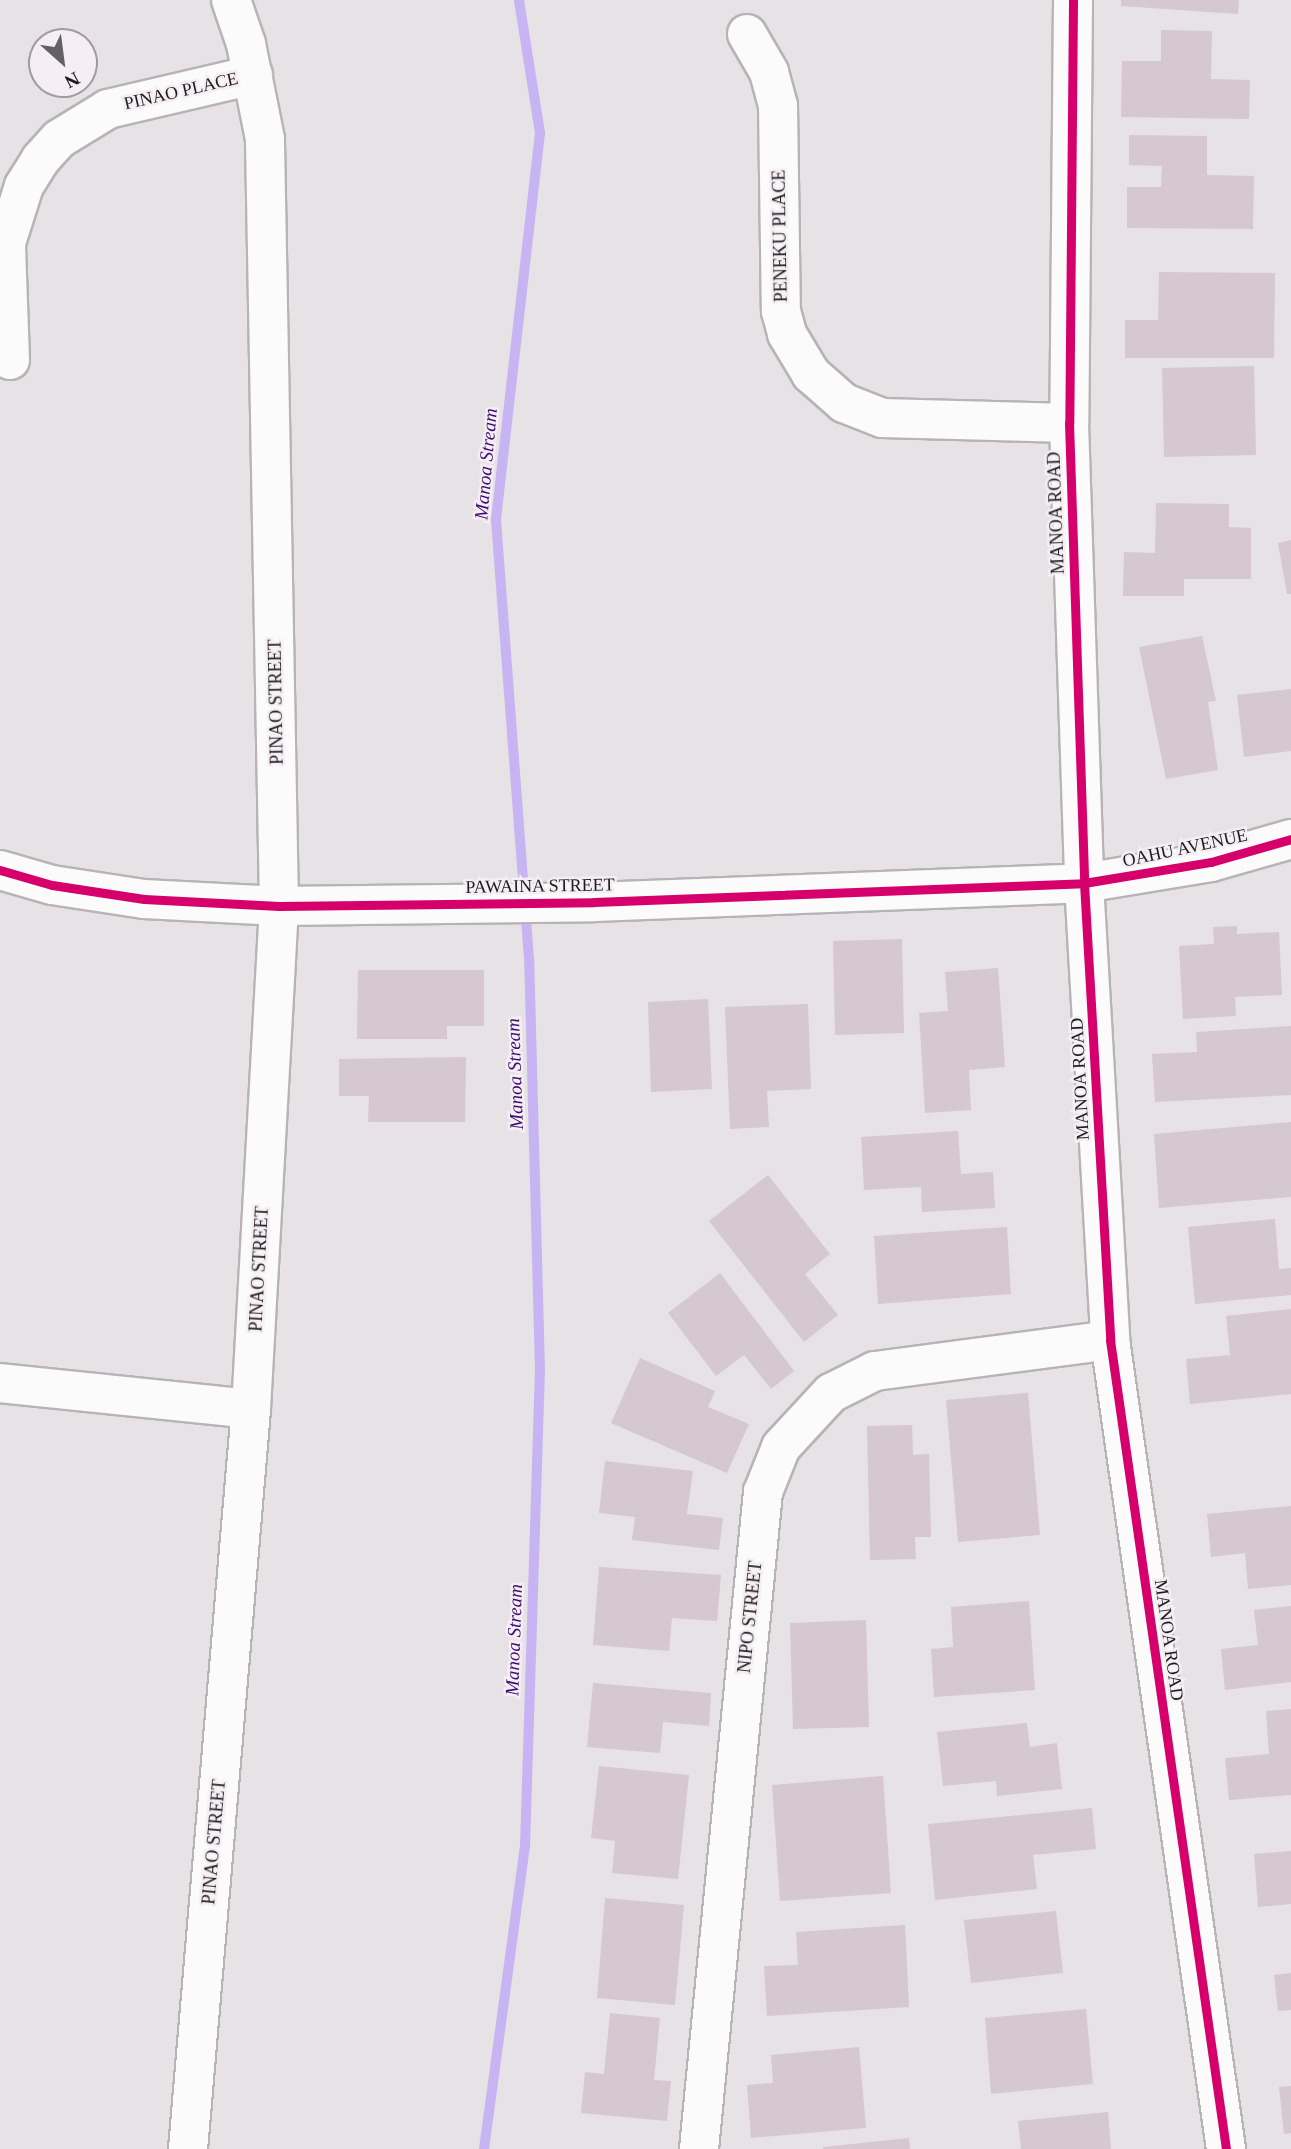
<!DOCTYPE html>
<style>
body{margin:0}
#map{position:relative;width:1291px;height:2149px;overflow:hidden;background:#e7e2e5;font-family:"Times New Roman",serif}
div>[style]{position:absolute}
.stream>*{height:10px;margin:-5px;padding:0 5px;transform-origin:5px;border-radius:5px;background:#c8b4f2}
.building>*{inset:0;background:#d5c8ce}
.roads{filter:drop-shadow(2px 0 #b8b4b6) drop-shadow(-2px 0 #b8b4b6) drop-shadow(0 2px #b8b4b6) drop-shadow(0 -2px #b8b4b6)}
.street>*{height:38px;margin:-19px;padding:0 19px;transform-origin:19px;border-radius:19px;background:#fbfbfb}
.secondary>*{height:38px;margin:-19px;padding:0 19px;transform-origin:19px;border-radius:19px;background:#fbfbfb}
.cycleway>*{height:9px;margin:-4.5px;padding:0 4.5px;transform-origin:4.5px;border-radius:4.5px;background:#d6006c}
span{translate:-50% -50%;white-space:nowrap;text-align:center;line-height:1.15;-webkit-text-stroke:5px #f5eff3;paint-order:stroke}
.street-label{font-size:18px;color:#1e1c1e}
.water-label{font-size:19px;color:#3d0b73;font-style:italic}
.north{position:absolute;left:28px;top:28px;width:70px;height:70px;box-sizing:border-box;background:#f5eff3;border:2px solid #9f9b9e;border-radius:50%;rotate:152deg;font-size:19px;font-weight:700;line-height:28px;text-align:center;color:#1e1c1e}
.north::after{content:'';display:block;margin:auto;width:24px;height:32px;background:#646164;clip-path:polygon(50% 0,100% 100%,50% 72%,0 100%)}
</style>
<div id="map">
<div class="stream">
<i style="left:484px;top:2149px;width:306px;rotate:-82.3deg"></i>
<i style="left:525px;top:1846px;width:474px;rotate:-88.2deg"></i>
<i style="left:540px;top:1372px;width:413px;rotate:-91.5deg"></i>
<i style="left:529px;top:959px;width:441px;rotate:-94.3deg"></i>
<i style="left:496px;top:519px;width:388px;rotate:-83.5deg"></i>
<i style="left:540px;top:133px;width:135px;rotate:-99deg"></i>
</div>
<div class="building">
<i style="clip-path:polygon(1121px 0,1239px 0,1238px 14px,1121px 6px)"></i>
<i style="clip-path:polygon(1161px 30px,1212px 31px,1211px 79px,1250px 80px,1249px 119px,1121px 117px,1122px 61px,1161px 61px)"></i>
<i style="clip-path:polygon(1129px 135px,1207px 136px,1207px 175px,1254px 176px,1253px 229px,1127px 228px,1127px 187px,1161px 187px,1162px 166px,1129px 165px)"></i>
<i style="clip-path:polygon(1159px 272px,1275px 273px,1274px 358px,1125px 358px,1125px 320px,1158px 320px)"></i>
<i style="clip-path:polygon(1254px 366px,1256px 455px,1164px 457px,1162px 368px)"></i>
<i style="clip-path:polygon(1156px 503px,1229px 504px,1229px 527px,1251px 528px,1251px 579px,1184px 579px,1184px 596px,1123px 596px,1124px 552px,1155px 553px)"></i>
<i style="clip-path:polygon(1291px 540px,1291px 594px,1287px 594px,1278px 543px)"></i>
<i style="clip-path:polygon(1202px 636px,1216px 701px,1208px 702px,1218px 770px,1166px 779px,1139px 647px)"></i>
<i style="clip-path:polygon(1291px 689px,1291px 751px,1244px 757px,1237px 695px)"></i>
<i style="clip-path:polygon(1237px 926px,1237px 934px,1279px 932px,1282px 995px,1235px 997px,1236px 1016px,1183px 1019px,1179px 946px,1214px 944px,1213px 927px)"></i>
<i style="clip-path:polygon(902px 939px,904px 1033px,835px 1035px,833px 941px)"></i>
<i style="clip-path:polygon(998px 968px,1005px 1067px,969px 1070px,971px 1110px,925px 1113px,919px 1013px,948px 1011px,945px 972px)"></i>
<i style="clip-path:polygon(358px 970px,484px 970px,484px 1026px,447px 1026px,447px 1039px,357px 1039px)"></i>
<i style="clip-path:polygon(708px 999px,712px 1089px,651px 1092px,648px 1002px)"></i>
<i style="clip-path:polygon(808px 1004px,811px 1089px,767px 1091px,769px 1127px,730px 1129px,725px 1007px)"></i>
<i style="clip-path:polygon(1291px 1026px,1291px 1095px,1155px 1102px,1152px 1054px,1197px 1052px,1196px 1032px)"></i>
<i style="clip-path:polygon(466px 1057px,465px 1122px,368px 1122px,369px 1096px,339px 1096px,339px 1059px)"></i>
<i style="clip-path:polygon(1291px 1122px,1291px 1197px,1159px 1208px,1154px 1134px)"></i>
<i style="clip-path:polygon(958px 1131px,961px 1174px,993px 1172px,995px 1208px,922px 1212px,921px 1187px,864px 1190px,861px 1137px)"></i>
<i style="clip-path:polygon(768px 1175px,830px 1254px,805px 1274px,838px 1315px,804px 1342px,709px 1221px)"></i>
<i style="clip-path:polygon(1275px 1219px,1279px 1269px,1291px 1268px,1291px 1295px,1195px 1304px,1188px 1227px)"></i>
<i style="clip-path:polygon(1007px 1227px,1011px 1294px,878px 1304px,874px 1236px)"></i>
<i style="clip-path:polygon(720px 1273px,794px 1371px,771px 1389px,744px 1355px,716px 1376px,668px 1313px)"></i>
<i style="clip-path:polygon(1291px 1309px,1291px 1394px,1190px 1404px,1186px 1359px,1230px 1355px,1226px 1316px)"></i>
<i style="clip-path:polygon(640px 1358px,715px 1391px,708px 1407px,749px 1424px,727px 1473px,611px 1423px)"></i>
<i style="clip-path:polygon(1028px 1393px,1040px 1535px,958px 1542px,946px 1400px)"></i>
<i style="clip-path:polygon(912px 1425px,913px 1455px,929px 1454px,931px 1537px,915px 1537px,916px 1559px,870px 1560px,867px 1426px)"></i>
<i style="clip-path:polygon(605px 1461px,693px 1471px,687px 1514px,723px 1518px,719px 1550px,632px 1540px,635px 1517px,599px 1513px)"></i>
<i style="clip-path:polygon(1291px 1506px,1291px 1585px,1248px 1589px,1245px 1553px,1211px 1557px,1207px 1514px)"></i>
<i style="clip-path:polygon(599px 1567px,721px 1575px,717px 1621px,672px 1618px,669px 1651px,593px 1645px)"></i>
<i style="clip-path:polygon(1029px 1601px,1035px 1690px,934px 1697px,931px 1649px,953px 1647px,951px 1607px)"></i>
<i style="clip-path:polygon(1291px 1606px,1291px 1682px,1225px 1690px,1221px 1649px,1258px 1645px,1254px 1610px)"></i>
<i style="clip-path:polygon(866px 1620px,869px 1727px,793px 1729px,790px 1623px)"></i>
<i style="clip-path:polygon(593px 1683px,711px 1693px,709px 1726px,663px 1722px,660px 1753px,587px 1747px)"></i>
<i style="clip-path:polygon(1291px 1709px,1291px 1795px,1229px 1800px,1225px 1758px,1269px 1754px,1266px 1711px)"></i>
<i style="clip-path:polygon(1027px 1723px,1030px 1747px,1057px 1743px,1062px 1789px,997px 1796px,996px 1781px,943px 1786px,937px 1732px)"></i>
<i style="clip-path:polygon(599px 1766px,689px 1775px,678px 1879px,612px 1873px,615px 1841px,591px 1838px)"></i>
<i style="clip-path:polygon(883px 1776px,891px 1893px,780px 1901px,772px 1785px)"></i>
<i style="clip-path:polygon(1092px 1808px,1096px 1849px,1033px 1855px,1037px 1889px,935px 1900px,928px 1824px)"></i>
<i style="clip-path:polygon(1291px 1851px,1291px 1904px,1258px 1907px,1254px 1854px)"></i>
<i style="clip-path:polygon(605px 1898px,684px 1905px,675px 2005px,597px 1998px)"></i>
<i style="clip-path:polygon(1056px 1911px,1063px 1973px,971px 1983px,964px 1920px)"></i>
<i style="clip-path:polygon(905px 1925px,909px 2007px,767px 2016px,764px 1966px,798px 1965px,796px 1932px)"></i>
<i style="clip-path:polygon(1291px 1973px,1291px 2010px,1278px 2011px,1274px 1975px)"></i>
<i style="clip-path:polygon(1086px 2009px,1093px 2084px,991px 2094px,985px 2018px)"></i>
<i style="clip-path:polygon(610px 2013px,660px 2018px,654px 2080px,671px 2081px,667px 2121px,581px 2113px,585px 2072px,604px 2074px)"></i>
<i style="clip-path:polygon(859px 2047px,866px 2128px,751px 2138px,747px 2085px,773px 2083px,771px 2055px)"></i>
<i style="clip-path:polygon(1291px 2086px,1291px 2133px,1284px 2134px,1279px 2087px)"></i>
<i style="clip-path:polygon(1108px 2112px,1111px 2149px,1021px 2149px,1018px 2121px)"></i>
<i style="clip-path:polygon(909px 2138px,910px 2149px,823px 2149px,823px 2147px)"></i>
</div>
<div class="roads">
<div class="street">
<i style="left:747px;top:34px;width:44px;rotate:59.9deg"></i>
<i style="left:769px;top:72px;width:34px;rotate:75deg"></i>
<i style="left:778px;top:105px;width:206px;rotate:89.2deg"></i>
<i style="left:781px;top:311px;width:24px;rotate:75deg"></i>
<i style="left:787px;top:334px;width:47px;rotate:59deg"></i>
<i style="left:811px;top:374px;width:44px;rotate:41.3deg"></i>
<i style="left:844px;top:403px;width:41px;rotate:21.5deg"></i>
<i style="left:882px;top:418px;width:187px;rotate:1.5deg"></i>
<i style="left:10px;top:360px;width:117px;rotate:-92deg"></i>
<i style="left:6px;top:243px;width:60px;rotate:-72.5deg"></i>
<i style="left:24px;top:186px;width:31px;rotate:-58deg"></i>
<i style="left:40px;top:160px;width:28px;rotate:-48deg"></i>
<i style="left:59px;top:139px;width:57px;rotate:-31.5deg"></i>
<i style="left:108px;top:109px;width:149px;rotate:-13.2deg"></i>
<i style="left:0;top:870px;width:54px;rotate:16.1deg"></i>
<i style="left:52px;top:885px;width:93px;rotate:8.7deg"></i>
<i style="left:144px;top:899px;width:135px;rotate:3deg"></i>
<i style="left:279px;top:906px;width:315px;rotate:-0.7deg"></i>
<i style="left:594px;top:902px;width:490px;rotate:-2.2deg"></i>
<i style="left:1084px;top:883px;width:129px;rotate:-9.4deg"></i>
<i style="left:1211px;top:862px;width:83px;rotate:-16deg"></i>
<i style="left:0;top:1383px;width:252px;rotate:5.9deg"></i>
<i style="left:188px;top:2149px;width:743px;rotate:-85.13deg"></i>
<i style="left:251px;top:1409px;width:504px;rotate:-86.81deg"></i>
<i style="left:279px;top:906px;width:767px;rotate:-91.05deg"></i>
<i style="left:265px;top:139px;width:97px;rotate:-101.3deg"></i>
<i style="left:246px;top:44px;width:46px;rotate:-108.8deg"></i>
<i style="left:699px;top:2149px;width:660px;rotate:-84.44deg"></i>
<i style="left:763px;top:1492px;width:48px;rotate:-68.2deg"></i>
<i style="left:781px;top:1447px;width:74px;rotate:-47.2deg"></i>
<i style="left:831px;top:1393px;width:49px;rotate:-26.6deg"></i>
<i style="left:875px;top:1371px;width:237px;rotate:-7.5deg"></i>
</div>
<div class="secondary">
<i style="left:1073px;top:0;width:423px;rotate:90.5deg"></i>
<i style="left:1069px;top:423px;width:460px;rotate:88.1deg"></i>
<i style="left:1084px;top:883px;width:458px;rotate:86.7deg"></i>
<i style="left:1110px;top:1340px;width:817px;rotate:81.84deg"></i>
</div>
</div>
<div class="cycleway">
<i style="left:1073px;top:0;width:423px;rotate:90.5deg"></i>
<i style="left:1069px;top:423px;width:460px;rotate:88.1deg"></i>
<i style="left:1084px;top:883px;width:458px;rotate:86.7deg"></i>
<i style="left:1110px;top:1340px;width:817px;rotate:81.84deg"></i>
<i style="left:0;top:870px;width:54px;rotate:16.1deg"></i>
<i style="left:52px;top:885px;width:93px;rotate:8.7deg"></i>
<i style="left:144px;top:899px;width:135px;rotate:3deg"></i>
<i style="left:279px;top:906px;width:315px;rotate:-0.7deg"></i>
<i style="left:594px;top:902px;width:490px;rotate:-2.2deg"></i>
<i style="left:1084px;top:883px;width:129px;rotate:-9.4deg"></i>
<i style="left:1211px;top:862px;width:83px;rotate:-16deg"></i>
</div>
<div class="street-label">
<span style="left:181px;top:91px;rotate:-13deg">PINAO PLACE</span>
<span style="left:780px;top:236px;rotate:-91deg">PENEKU PLACE</span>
<span style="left:1056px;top:513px;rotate:-92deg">MANOA ROAD</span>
<span style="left:276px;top:702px;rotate:-91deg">PINAO STREET</span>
<span style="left:1185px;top:848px;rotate:-12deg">OAHU AVENUE</span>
<span style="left:540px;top:886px;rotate:-1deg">PAWAINA STREET</span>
<span style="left:1080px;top:1079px;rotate:-93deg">MANOA ROAD</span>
<span style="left:259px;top:1269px;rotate:-87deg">PINAO STREET</span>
<span style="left:750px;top:1617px;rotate:-84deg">NIPO STREET</span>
<span style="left:1169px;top:1640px;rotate:82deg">MANOA ROAD</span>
<span style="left:214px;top:1842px;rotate:-85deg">PINAO STREET</span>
</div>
<div class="water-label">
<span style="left:486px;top:464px;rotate:-85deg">Manoa Stream</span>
<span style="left:515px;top:1074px;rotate:-92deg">Manoa Stream</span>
<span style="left:514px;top:1640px;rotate:-88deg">Manoa Stream</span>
</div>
<div class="north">N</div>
</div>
